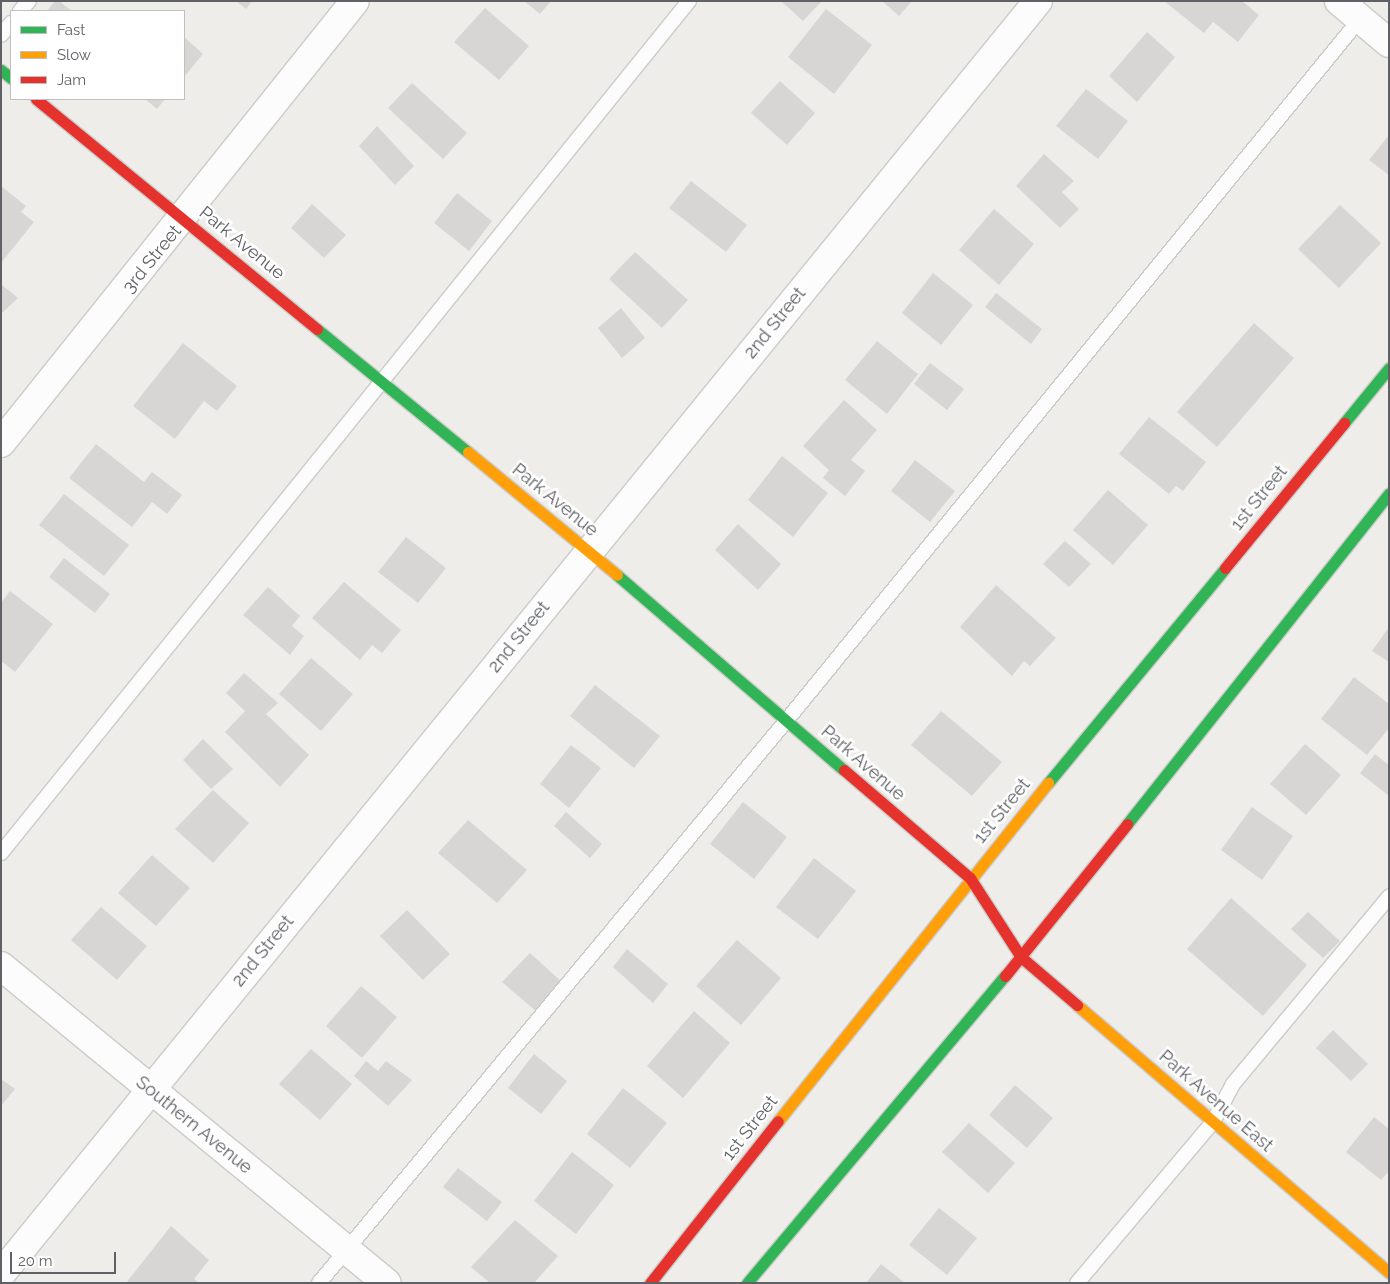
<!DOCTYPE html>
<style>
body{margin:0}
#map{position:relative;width:1390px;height:1284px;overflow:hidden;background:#eeede9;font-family:Raleway,sans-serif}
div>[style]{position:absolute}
.building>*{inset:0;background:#d7d6d4}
.roads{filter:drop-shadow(1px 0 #cbcbca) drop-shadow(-1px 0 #cbcbca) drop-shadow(0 1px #cbcbca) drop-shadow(0 -1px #cbcbca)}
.lane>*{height:14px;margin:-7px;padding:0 7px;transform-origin:7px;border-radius:7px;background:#fcfcfc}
.street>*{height:28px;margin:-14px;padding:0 14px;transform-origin:14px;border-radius:14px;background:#fcfcfc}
.fast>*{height:11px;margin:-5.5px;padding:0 5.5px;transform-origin:5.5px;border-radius:5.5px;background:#30b455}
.slow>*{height:11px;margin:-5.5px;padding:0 5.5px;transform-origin:5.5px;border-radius:5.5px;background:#ff9f0a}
.jam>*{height:11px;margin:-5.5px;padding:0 5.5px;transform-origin:5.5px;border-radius:5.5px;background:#e5322d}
span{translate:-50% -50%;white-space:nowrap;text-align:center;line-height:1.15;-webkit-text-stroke:5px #fff;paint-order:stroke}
.street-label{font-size:18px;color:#5f6166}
.frame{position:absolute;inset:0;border:2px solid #5f6166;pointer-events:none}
.legend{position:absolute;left:10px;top:10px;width:175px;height:90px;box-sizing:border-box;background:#fff;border:1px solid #bfc0c2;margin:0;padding:6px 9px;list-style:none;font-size:15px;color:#5f6166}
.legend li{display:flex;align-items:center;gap:10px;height:25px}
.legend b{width:25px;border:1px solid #bfc0c2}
.scale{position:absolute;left:10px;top:1252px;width:106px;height:22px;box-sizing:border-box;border:2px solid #5f6166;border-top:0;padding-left:6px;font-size:15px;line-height:18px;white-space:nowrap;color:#5f6166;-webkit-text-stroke:4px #fff;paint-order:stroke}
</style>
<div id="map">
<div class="building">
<i style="clip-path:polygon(55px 1px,59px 1px,72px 11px,47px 11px)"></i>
<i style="clip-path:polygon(236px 1px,252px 1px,246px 9px)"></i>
<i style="clip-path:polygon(524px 1px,551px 1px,540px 14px)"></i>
<i style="clip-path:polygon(781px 1px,822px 1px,803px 21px)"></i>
<i style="clip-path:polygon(882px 1px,912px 1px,899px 16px)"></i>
<i style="clip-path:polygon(1164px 1px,1242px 1px,1259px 15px,1238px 42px,1213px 22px,1204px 33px)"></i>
<i style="clip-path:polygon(485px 8px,529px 46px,499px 80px,454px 42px)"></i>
<i style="clip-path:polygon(826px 9px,872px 45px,834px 94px,788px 57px)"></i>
<i style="clip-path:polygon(1147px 32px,1175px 57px,1137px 102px,1109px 76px)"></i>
<i style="clip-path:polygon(184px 37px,203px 54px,184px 77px)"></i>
<i style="clip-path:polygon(780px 81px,815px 113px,787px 145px,751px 113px)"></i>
<i style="clip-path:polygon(412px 83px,467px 133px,443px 159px,388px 108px)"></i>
<i style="clip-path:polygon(1086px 89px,1128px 121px,1098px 159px,1056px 126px)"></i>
<i style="clip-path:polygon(145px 99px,165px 99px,157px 109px)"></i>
<i style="clip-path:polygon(377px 126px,414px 166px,395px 185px,359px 146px)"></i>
<i style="clip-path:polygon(1389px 135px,1389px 175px,1369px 160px)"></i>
<i style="clip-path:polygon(1044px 154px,1074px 181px,1062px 192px,1079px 209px,1060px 228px,1016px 186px)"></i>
<i style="clip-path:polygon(691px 181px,747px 225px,726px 252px,669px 208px)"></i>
<i style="clip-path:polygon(1px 186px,26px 206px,21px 212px,34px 222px,1px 263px)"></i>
<i style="clip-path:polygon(457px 193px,492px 221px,469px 251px,434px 223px)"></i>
<i style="clip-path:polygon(312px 204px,346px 235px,324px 258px,291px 228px)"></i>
<i style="clip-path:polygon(1340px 205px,1381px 243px,1339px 288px,1298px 249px)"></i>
<i style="clip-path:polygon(994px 209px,1034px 244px,999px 285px,959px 250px)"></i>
<i style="clip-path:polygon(635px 252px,688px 300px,662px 328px,609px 279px)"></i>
<i style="clip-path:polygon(933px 273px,973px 305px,941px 345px,902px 313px)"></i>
<i style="clip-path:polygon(1px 284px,18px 298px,1px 314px)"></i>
<i style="clip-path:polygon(996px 293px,1042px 329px,1031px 344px,985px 307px)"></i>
<i style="clip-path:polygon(621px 308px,645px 338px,622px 358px,598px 328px)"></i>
<i style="clip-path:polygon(1254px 323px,1294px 358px,1217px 447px,1177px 412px)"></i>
<i style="clip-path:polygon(877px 341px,918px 374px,887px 414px,845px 380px)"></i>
<i style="clip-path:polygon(183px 343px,237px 386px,217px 411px,204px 401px,175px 439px,133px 406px)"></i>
<i style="clip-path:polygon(930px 363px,964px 389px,947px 410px,914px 384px)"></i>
<i style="clip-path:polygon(844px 400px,877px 430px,851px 460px,865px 471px,845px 496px,823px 478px,829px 470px,803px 446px)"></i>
<i style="clip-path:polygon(1149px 417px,1206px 462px,1183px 491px,1176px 486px,1169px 494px,1119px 454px)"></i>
<i style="clip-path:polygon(96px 444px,144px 482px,152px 472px,182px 495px,167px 514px,152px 502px,132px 527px,69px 478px)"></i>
<i style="clip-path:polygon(782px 456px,828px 493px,793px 537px,748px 500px)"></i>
<i style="clip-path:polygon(915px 460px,955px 491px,930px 522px,891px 491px)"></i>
<i style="clip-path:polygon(1108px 490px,1148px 525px,1113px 565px,1073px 530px)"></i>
<i style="clip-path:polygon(64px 494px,129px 545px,104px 576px,39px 525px)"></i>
<i style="clip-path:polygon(738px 524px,781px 564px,758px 590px,715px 550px)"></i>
<i style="clip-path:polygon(406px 537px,446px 568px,418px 603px,378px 572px)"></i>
<i style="clip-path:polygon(1065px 541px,1091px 564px,1069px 587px,1043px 564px)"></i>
<i style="clip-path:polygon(64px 558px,110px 594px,95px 613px,49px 577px)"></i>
<i style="clip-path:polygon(344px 582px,401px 630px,382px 653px,372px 645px,360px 660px,312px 618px)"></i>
<i style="clip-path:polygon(996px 585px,1056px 638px,1030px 666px,1024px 661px,1012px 676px,960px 627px)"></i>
<i style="clip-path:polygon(268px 587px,300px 616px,292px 626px,304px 636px,290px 655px,243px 615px)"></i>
<i style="clip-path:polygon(10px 591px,53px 624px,15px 672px,1px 661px,1px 603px)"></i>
<i style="clip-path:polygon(1389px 627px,1389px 662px,1372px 651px)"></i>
<i style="clip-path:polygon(311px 658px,353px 694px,321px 731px,279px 694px)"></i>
<i style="clip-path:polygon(244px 673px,278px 703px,266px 714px,309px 755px,280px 787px,225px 732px,245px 711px,226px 693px)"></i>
<i style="clip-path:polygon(1354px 677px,1389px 704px,1389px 728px,1367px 755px,1321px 719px)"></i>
<i style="clip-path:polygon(595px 685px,660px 736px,634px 768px,570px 716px)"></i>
<i style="clip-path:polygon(941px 711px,1002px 762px,972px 796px,911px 745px)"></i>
<i style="clip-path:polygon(203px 739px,233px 769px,211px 789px,183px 760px)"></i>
<i style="clip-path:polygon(1305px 744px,1341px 775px,1306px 815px,1270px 784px)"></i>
<i style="clip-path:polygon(571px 745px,601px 768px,569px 808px,540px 784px)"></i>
<i style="clip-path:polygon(1375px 754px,1389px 765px,1389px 796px,1360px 773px)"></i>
<i style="clip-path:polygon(213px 790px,249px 823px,213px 863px,175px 829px)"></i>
<i style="clip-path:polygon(743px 802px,787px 837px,754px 879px,710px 844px)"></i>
<i style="clip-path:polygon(1252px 807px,1293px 836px,1262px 880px,1221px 850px)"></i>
<i style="clip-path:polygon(566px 812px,602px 844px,590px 858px,554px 826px)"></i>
<i style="clip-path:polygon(468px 820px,527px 870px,497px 903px,438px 853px)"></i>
<i style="clip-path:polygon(152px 855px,190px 888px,156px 926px,118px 893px)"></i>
<i style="clip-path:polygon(814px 858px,856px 891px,818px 939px,776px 907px)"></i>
<i style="clip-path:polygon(1231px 898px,1307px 965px,1263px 1016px,1187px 949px)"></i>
<i style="clip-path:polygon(101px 907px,147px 946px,117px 980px,71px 940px)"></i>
<i style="clip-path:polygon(407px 910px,450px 954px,423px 980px,380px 936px)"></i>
<i style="clip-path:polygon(1308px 912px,1340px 941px,1323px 958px,1291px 929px)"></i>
<i style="clip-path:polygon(737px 940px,781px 978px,741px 1025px,696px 986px)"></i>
<i style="clip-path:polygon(627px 949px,668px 984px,653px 1003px,613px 967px)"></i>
<i style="clip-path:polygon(530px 953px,563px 983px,537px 1012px,502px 982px)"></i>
<i style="clip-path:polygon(361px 986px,397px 1017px,362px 1058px,326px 1026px)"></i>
<i style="clip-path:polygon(694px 1011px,730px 1043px,683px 1098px,647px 1066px)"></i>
<i style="clip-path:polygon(1333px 1030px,1368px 1064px,1351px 1081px,1316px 1048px)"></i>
<i style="clip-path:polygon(311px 1049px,352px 1084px,320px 1120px,279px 1084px)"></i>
<i style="clip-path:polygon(534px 1054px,567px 1081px,541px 1114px,508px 1088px)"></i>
<i style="clip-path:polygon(366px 1061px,378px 1071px,386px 1061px,412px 1080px,388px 1106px,354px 1076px)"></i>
<i style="clip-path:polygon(1px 1079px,15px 1089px,1px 1106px)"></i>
<i style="clip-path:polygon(1015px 1085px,1053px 1118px,1027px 1148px,989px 1115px)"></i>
<i style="clip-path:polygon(623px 1088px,667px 1123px,630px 1168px,587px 1134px)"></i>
<i style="clip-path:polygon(1374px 1117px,1389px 1129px,1389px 1171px,1381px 1180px,1346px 1152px)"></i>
<i style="clip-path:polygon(969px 1123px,1015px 1163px,988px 1193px,942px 1152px)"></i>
<i style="clip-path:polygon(572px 1152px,614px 1185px,576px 1234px,534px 1201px)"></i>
<i style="clip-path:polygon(458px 1168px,502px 1202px,487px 1221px,443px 1187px)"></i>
<i style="clip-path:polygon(939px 1208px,977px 1238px,947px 1275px,909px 1245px)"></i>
<i style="clip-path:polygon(515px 1220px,558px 1256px,534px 1283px,490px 1283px,471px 1267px)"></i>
<i style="clip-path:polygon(171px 1226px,209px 1260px,194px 1279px,199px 1283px,126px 1283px)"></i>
<i style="clip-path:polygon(881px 1264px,905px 1283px,866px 1283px)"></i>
</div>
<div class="roads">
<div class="lane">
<i style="left:20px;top:11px;width:13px;rotate:-48deg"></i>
<i style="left:1px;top:35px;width:16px;rotate:-50deg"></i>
<i style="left:1px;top:853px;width:1095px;rotate:-51.08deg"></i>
<i style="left:319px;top:1283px;width:731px;rotate:-50.27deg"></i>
<i style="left:786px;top:721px;width:907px;rotate:-50.73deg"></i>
<i style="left:1077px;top:1283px;width:211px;rotate:-49.8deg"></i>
<i style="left:1213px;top:1122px;width:43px;rotate:-62.2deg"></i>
<i style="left:1233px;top:1084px;width:244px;rotate:-50.2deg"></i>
</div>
<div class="street">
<i style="left:1339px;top:1px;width:65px;rotate:40deg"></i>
<i style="left:1px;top:443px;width:566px;rotate:-51.31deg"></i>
<i style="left:1px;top:966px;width:499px;rotate:39.4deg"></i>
<i style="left:1px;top:1274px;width:1642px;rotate:-50.83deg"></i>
</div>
<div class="fast">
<i style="left:1px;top:70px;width:13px;rotate:39deg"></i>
<i style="left:317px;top:329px;width:195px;rotate:39.2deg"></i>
<i style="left:1344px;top:423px;width:71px;rotate:-50.7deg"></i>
<i style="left:617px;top:575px;width:299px;rotate:40.7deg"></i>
<i style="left:1048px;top:783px;width:278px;rotate:-50.5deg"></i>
<i style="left:1127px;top:824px;width:422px;rotate:-51.6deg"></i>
<i style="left:747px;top:1283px;width:401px;rotate:-50deg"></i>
</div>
<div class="slow">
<i style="left:468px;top:452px;width:193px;rotate:39.5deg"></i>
<i style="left:1077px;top:1005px;width:411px;rotate:40.6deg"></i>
<i style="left:778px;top:1121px;width:433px;rotate:-51.4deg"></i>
</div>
<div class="jam">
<i style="left:36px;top:99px;width:363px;rotate:39.3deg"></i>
<i style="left:1225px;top:568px;width:188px;rotate:-50.6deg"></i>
<i style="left:844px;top:770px;width:166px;rotate:40.6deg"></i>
<i style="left:970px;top:878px;width:94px;rotate:57.2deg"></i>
<i style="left:1021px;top:957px;width:74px;rotate:40.6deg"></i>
<i style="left:1005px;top:976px;width:195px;rotate:-51.2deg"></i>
<i style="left:650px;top:1283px;width:206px;rotate:-51.7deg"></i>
</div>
</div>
<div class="street-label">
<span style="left:242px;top:243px;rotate:39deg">Park Avenue</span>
<span style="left:152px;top:259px;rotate:-51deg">3rd Street</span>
<span style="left:775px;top:323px;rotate:-51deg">2nd Street</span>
<span style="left:1259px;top:498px;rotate:-51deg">1st Street</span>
<span style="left:555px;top:500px;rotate:39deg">Park Avenue</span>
<span style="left:519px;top:637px;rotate:-51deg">2nd Street</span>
<span style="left:863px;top:763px;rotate:41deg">Park Avenue</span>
<span style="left:1002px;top:811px;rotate:-51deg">1st Street</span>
<span style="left:263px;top:951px;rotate:-51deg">2nd Street</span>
<span style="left:1216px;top:1101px;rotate:41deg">Park Avenue East</span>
<span style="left:194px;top:1125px;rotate:39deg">Southern Avenue</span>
<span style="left:750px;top:1128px;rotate:-52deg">1st Street</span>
</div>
<div class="frame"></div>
<ul class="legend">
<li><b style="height:6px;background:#30b455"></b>Fast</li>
<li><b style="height:6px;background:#ff9f0a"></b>Slow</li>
<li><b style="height:6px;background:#e5322d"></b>Jam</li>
</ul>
<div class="scale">20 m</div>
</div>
